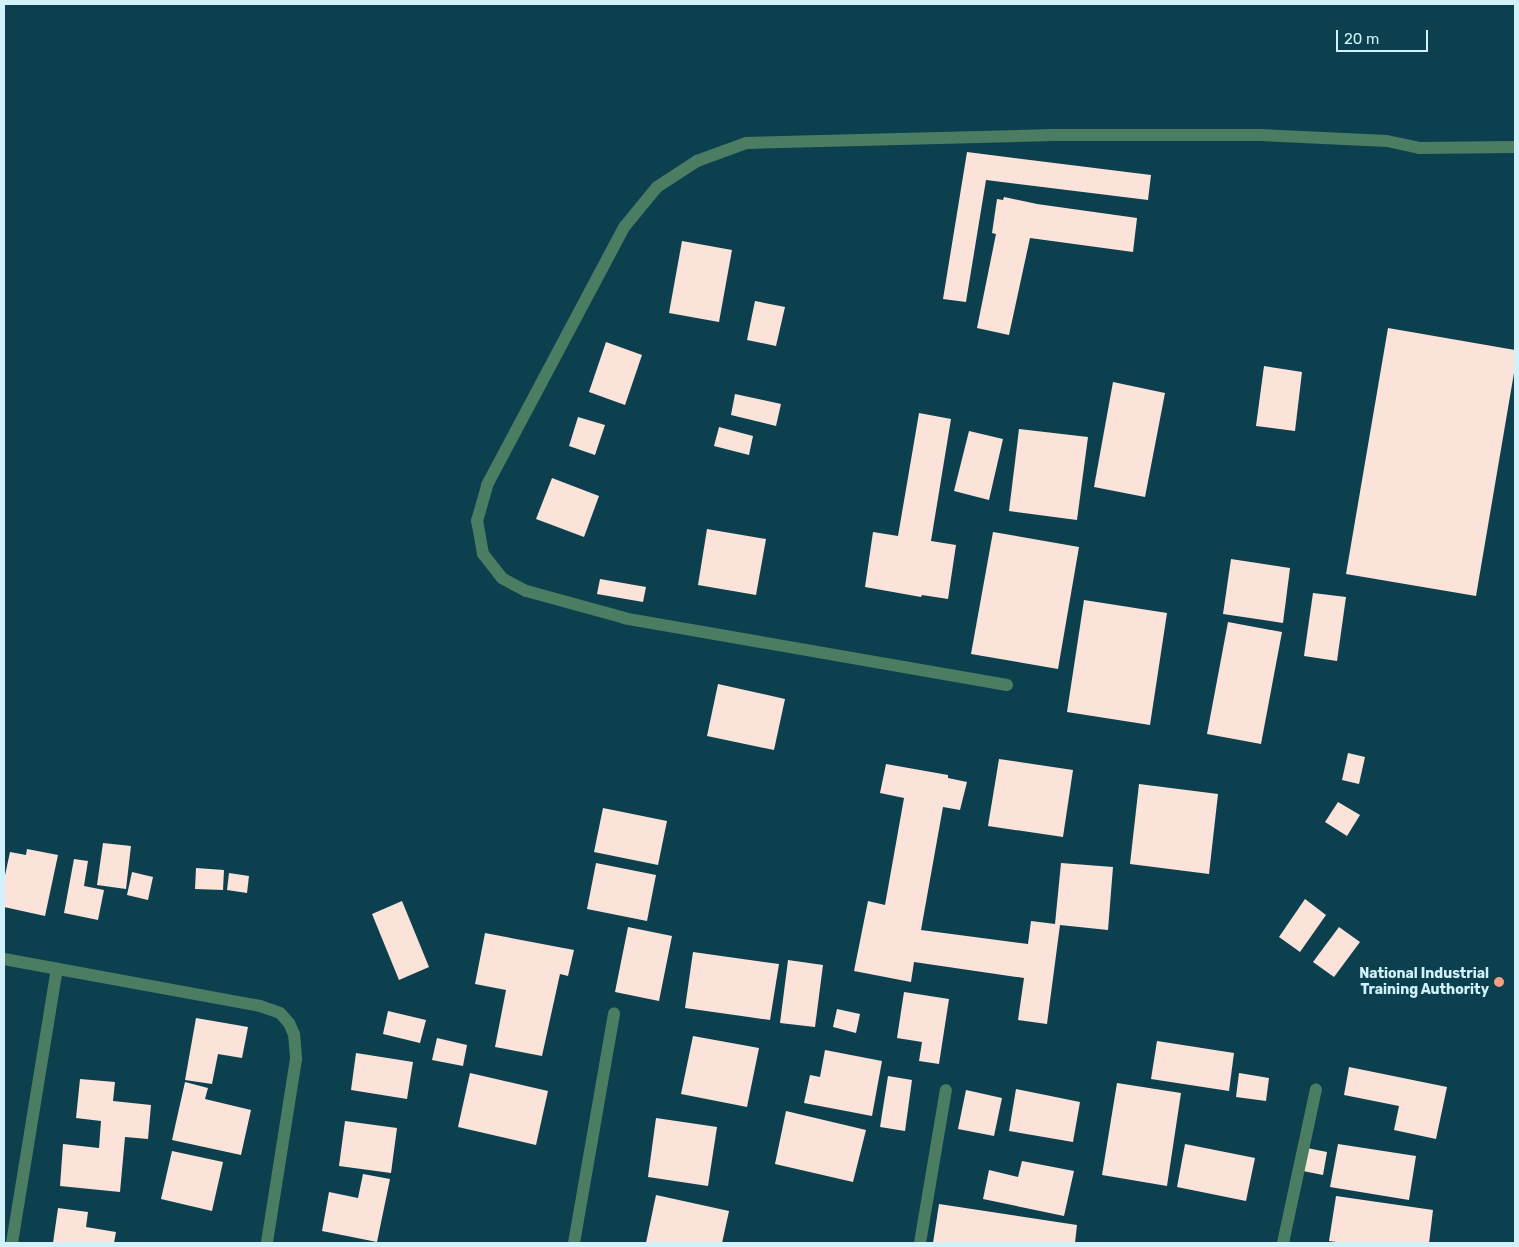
<!DOCTYPE html>
<style>
body{margin:0}
#map{position:relative;width:1519px;height:1247px;overflow:hidden;background:#0c404e;font-family:Rubik,sans-serif}
div>[style]{position:absolute}
.building>*{inset:0;background:#fce3da}
.lane>*{height:12px;margin:-6px;padding:0 6px;transform-origin:6px;border-radius:6px;background:#4b7d63}
.street>*{height:12px;margin:-6px;padding:0 6px;transform-origin:6px;border-radius:6px;background:#4b7d63}
.dots>*{width:14px;height:14px;translate:-50% -50%;box-sizing:border-box;border:2px solid #0c404e;border-radius:50%}
span{translate:-50% -50%;white-space:nowrap;text-align:center;line-height:1.15;-webkit-text-stroke:5px #0c404e;paint-order:stroke}
.poi-label{font-size:14px;color:#d1f1fb;font-weight:700}
.right{translate:-100% -50%;text-align:right}
.frame{position:absolute;inset:0;border:5px solid #d1f1fb;pointer-events:none}
.scale{position:absolute;left:1336px;top:30px;width:92px;height:22px;box-sizing:border-box;border:2px solid #d1f1fb;border-top:0;padding-left:6px;font-size:15px;line-height:18px;white-space:nowrap;color:#d1f1fb;-webkit-text-stroke:4px #0c404e;paint-order:stroke}
</style>
<div id="map">
<div class="building">
<i style="clip-path:polygon(967px 152px,1151px 175px,1148px 200px,986px 180px,966px 302px,943px 299px)"></i>
<i style="clip-path:polygon(1004px 197px,1037px 204px,1137px 218px,1133px 252px,1030px 238px,1009px 335px,977px 328px,996px 234px,992px 233px,997px 199px,1003px 200px)"></i>
<i style="clip-path:polygon(682px 241px,732px 250px,719px 322px,669px 313px)"></i>
<i style="clip-path:polygon(755px 301px,785px 307px,776px 346px,747px 340px)"></i>
<i style="clip-path:polygon(1388px 328px,1515px 350px,1515px 367px,1476px 596px,1346px 574px)"></i>
<i style="clip-path:polygon(606px 342px,642px 355px,625px 405px,589px 392px)"></i>
<i style="clip-path:polygon(1264px 366px,1302px 372px,1295px 431px,1256px 426px)"></i>
<i style="clip-path:polygon(1113px 382px,1165px 393px,1145px 497px,1094px 487px)"></i>
<i style="clip-path:polygon(735px 394px,781px 404px,776px 426px,731px 415px)"></i>
<i style="clip-path:polygon(919px 413px,951px 419px,931px 541px,956px 545px,948px 599px,922px 595px,921px 597px,865px 587px,873px 532px,898px 536px)"></i>
<i style="clip-path:polygon(578px 417px,605px 425px,595px 455px,569px 446px)"></i>
<i style="clip-path:polygon(719px 427px,753px 436px,749px 455px,714px 446px)"></i>
<i style="clip-path:polygon(1019px 429px,1088px 437px,1077px 520px,1009px 511px)"></i>
<i style="clip-path:polygon(969px 431px,1003px 439px,989px 500px,954px 491px)"></i>
<i style="clip-path:polygon(552px 478px,599px 496px,584px 537px,536px 519px)"></i>
<i style="clip-path:polygon(707px 529px,766px 539px,756px 595px,698px 585px)"></i>
<i style="clip-path:polygon(993px 532px,1079px 547px,1058px 669px,971px 654px)"></i>
<i style="clip-path:polygon(1231px 559px,1290px 568px,1283px 623px,1223px 614px)"></i>
<i style="clip-path:polygon(600px 579px,646px 587px,643px 602px,597px 594px)"></i>
<i style="clip-path:polygon(1313px 593px,1346px 597px,1337px 661px,1304px 656px)"></i>
<i style="clip-path:polygon(1084px 600px,1167px 613px,1150px 725px,1067px 712px)"></i>
<i style="clip-path:polygon(1228px 622px,1282px 632px,1261px 744px,1207px 734px)"></i>
<i style="clip-path:polygon(718px 684px,785px 699px,774px 750px,707px 736px)"></i>
<i style="clip-path:polygon(1348px 753px,1365px 757px,1359px 784px,1342px 780px)"></i>
<i style="clip-path:polygon(999px 759px,1073px 770px,1063px 837px,988px 826px)"></i>
<i style="clip-path:polygon(886px 764px,948px 775px,948px 778px,967px 782px,960px 810px,943px 807px,921px 930px,1028px 944px,1031px 921px,1055px 924px,1061px 863px,1113px 867px,1108px 930px,1060px 925px,1047px 1024px,1018px 1020px,1024px 978px,914px 962px,911px 982px,854px 971px,868px 901px,885px 905px,904px 798px,880px 793px)"></i>
<i style="clip-path:polygon(1139px 784px,1218px 794px,1209px 874px,1130px 864px)"></i>
<i style="clip-path:polygon(1338px 802px,1360px 815px,1347px 836px,1325px 822px)"></i>
<i style="clip-path:polygon(603px 808px,667px 821px,658px 865px,594px 852px)"></i>
<i style="clip-path:polygon(103px 843px,131px 846px,126px 889px,97px 885px)"></i>
<i style="clip-path:polygon(27px 849px,58px 855px,45px 916px,4px 907px,4px 880px,10px 852px,26px 855px)"></i>
<i style="clip-path:polygon(74px 859px,88px 861px,84px 886px,104px 890px,98px 920px,64px 913px)"></i>
<i style="clip-path:polygon(596px 863px,656px 875px,647px 921px,587px 909px)"></i>
<i style="clip-path:polygon(196px 868px,224px 870px,223px 890px,195px 889px)"></i>
<i style="clip-path:polygon(132px 872px,153px 877px,148px 900px,127px 895px)"></i>
<i style="clip-path:polygon(229px 873px,249px 876px,247px 893px,227px 890px)"></i>
<i style="clip-path:polygon(1305px 899px,1326px 915px,1300px 952px,1279px 937px)"></i>
<i style="clip-path:polygon(402px 901px,429px 967px,399px 980px,372px 914px)"></i>
<i style="clip-path:polygon(628px 927px,672px 936px,659px 1001px,615px 992px)"></i>
<i style="clip-path:polygon(1339px 927px,1360px 942px,1334px 977px,1313px 962px)"></i>
<i style="clip-path:polygon(485px 933px,574px 950px,568px 976px,560px 974px,542px 1056px,495px 1047px,506px 990px,475px 984px)"></i>
<i style="clip-path:polygon(693px 952px,779px 964px,770px 1020px,685px 1008px)"></i>
<i style="clip-path:polygon(788px 960px,823px 965px,815px 1027px,780px 1023px)"></i>
<i style="clip-path:polygon(904px 992px,949px 999px,939px 1064px,919px 1061px,922px 1042px,897px 1038px)"></i>
<i style="clip-path:polygon(837px 1009px,860px 1014px,856px 1033px,833px 1027px)"></i>
<i style="clip-path:polygon(388px 1011px,426px 1020px,420px 1043px,383px 1034px)"></i>
<i style="clip-path:polygon(196px 1018px,248px 1027px,242px 1058px,218px 1054px,212px 1084px,185px 1080px)"></i>
<i style="clip-path:polygon(693px 1036px,759px 1048px,747px 1107px,681px 1094px)"></i>
<i style="clip-path:polygon(437px 1038px,467px 1045px,463px 1066px,432px 1060px)"></i>
<i style="clip-path:polygon(1157px 1041px,1234px 1053px,1229px 1091px,1151px 1079px)"></i>
<i style="clip-path:polygon(825px 1050px,882px 1061px,872px 1116px,804px 1103px,810px 1075px,820px 1077px)"></i>
<i style="clip-path:polygon(356px 1053px,413px 1062px,407px 1099px,351px 1090px)"></i>
<i style="clip-path:polygon(1349px 1067px,1447px 1087px,1436px 1139px,1394px 1130px,1399px 1106px,1344px 1095px)"></i>
<i style="clip-path:polygon(470px 1073px,548px 1091px,536px 1145px,458px 1127px)"></i>
<i style="clip-path:polygon(1239px 1073px,1269px 1078px,1266px 1101px,1236px 1097px)"></i>
<i style="clip-path:polygon(888px 1076px,912px 1080px,905px 1131px,880px 1127px)"></i>
<i style="clip-path:polygon(80px 1079px,115px 1082px,113px 1101px,151px 1105px,148px 1139px,125px 1137px,120px 1192px,60px 1186px,63px 1144px,99px 1148px,101px 1121px,76px 1118px)"></i>
<i style="clip-path:polygon(185px 1082px,208px 1088px,205px 1099px,251px 1110px,241px 1155px,172px 1140px)"></i>
<i style="clip-path:polygon(1117px 1083px,1181px 1093px,1167px 1186px,1102px 1175px)"></i>
<i style="clip-path:polygon(1016px 1089px,1080px 1102px,1073px 1142px,1009px 1131px)"></i>
<i style="clip-path:polygon(966px 1090px,1002px 1098px,994px 1136px,958px 1129px)"></i>
<i style="clip-path:polygon(786px 1111px,866px 1130px,853px 1182px,775px 1164px)"></i>
<i style="clip-path:polygon(656px 1118px,717px 1127px,708px 1186px,648px 1177px)"></i>
<i style="clip-path:polygon(345px 1121px,397px 1128px,391px 1173px,339px 1166px)"></i>
<i style="clip-path:polygon(1185px 1144px,1255px 1158px,1246px 1201px,1177px 1187px)"></i>
<i style="clip-path:polygon(1338px 1144px,1416px 1156px,1409px 1200px,1330px 1187px)"></i>
<i style="clip-path:polygon(1307px 1148px,1327px 1152px,1323px 1175px,1303px 1171px)"></i>
<i style="clip-path:polygon(172px 1151px,223px 1162px,212px 1211px,161px 1199px)"></i>
<i style="clip-path:polygon(1022px 1161px,1074px 1171px,1064px 1216px,983px 1199px,989px 1170px,1018px 1177px)"></i>
<i style="clip-path:polygon(363px 1174px,390px 1179px,377px 1242px,322px 1231px,329px 1192px,358px 1198px)"></i>
<i style="clip-path:polygon(656px 1195px,729px 1211px,722px 1243px,646px 1243px)"></i>
<i style="clip-path:polygon(1336px 1196px,1433px 1210px,1429px 1243px,1344px 1243px,1329px 1241px)"></i>
<i style="clip-path:polygon(939px 1204px,1077px 1225px,1075px 1243px,933px 1243px)"></i>
<i style="clip-path:polygon(58px 1208px,88px 1212px,86px 1227px,116px 1232px,114px 1243px,53px 1243px)"></i>
</div>
<div class="lane">
<i style="left:1007px;top:685px;width:388px;rotate:-170.1deg"></i>
<i style="left:625px;top:618px;width:103px;rotate:-164.7deg"></i>
<i style="left:526px;top:591px;width:27px;rotate:-152deg"></i>
<i style="left:502px;top:578px;width:31px;rotate:-128deg"></i>
<i style="left:483px;top:554px;width:34px;rotate:-100deg"></i>
<i style="left:477px;top:521px;width:37px;rotate:-74deg"></i>
<i style="left:487px;top:485px;width:293px;rotate:-62deg"></i>
<i style="left:625px;top:226px;width:50px;rotate:-50.6deg"></i>
<i style="left:657px;top:187px;width:48px;rotate:-33deg"></i>
<i style="left:697px;top:161px;width:52px;rotate:-20.2deg"></i>
<i style="left:746px;top:143px;width:308px;rotate:-1.5deg"></i>
<i style="left:1054px;top:135px;width:207px"></i>
<i style="left:1261px;top:135px;width:126px;rotate:2.7deg"></i>
<i style="left:1387px;top:141px;width:33px;rotate:12deg"></i>
<i style="left:1419px;top:148px;width:96px;rotate:-0.6deg"></i>
</div>
<div class="street">
<i style="left:4px;top:959px;width:260px;rotate:10.4deg"></i>
<i style="left:260px;top:1006px;width:21px;rotate:19deg"></i>
<i style="left:280px;top:1013px;width:13px;rotate:48deg"></i>
<i style="left:289px;top:1023px;width:12px;rotate:66deg"></i>
<i style="left:294px;top:1034px;width:25px;rotate:85deg"></i>
<i style="left:296px;top:1059px;width:186px;rotate:99deg"></i>
<i style="left:12px;top:1243px;width:278px;rotate:-80.7deg"></i>
<i style="left:574px;top:1243px;width:233px;rotate:-80.1deg"></i>
<i style="left:920px;top:1243px;width:155px;rotate:-80.4deg"></i>
<i style="left:1283px;top:1243px;width:157px;rotate:-77.9deg"></i>
</div>
<div class="dots">
<i style="left:1499px;top:982px;background:#f39f82"></i>
</div>
<div class="poi-label">
<span class="right" style="left:1489px;top:982px">National Industrial<br>Training Authority</span>
</div>
<div class="frame"></div>
<div class="scale">20 m</div>
</div>
